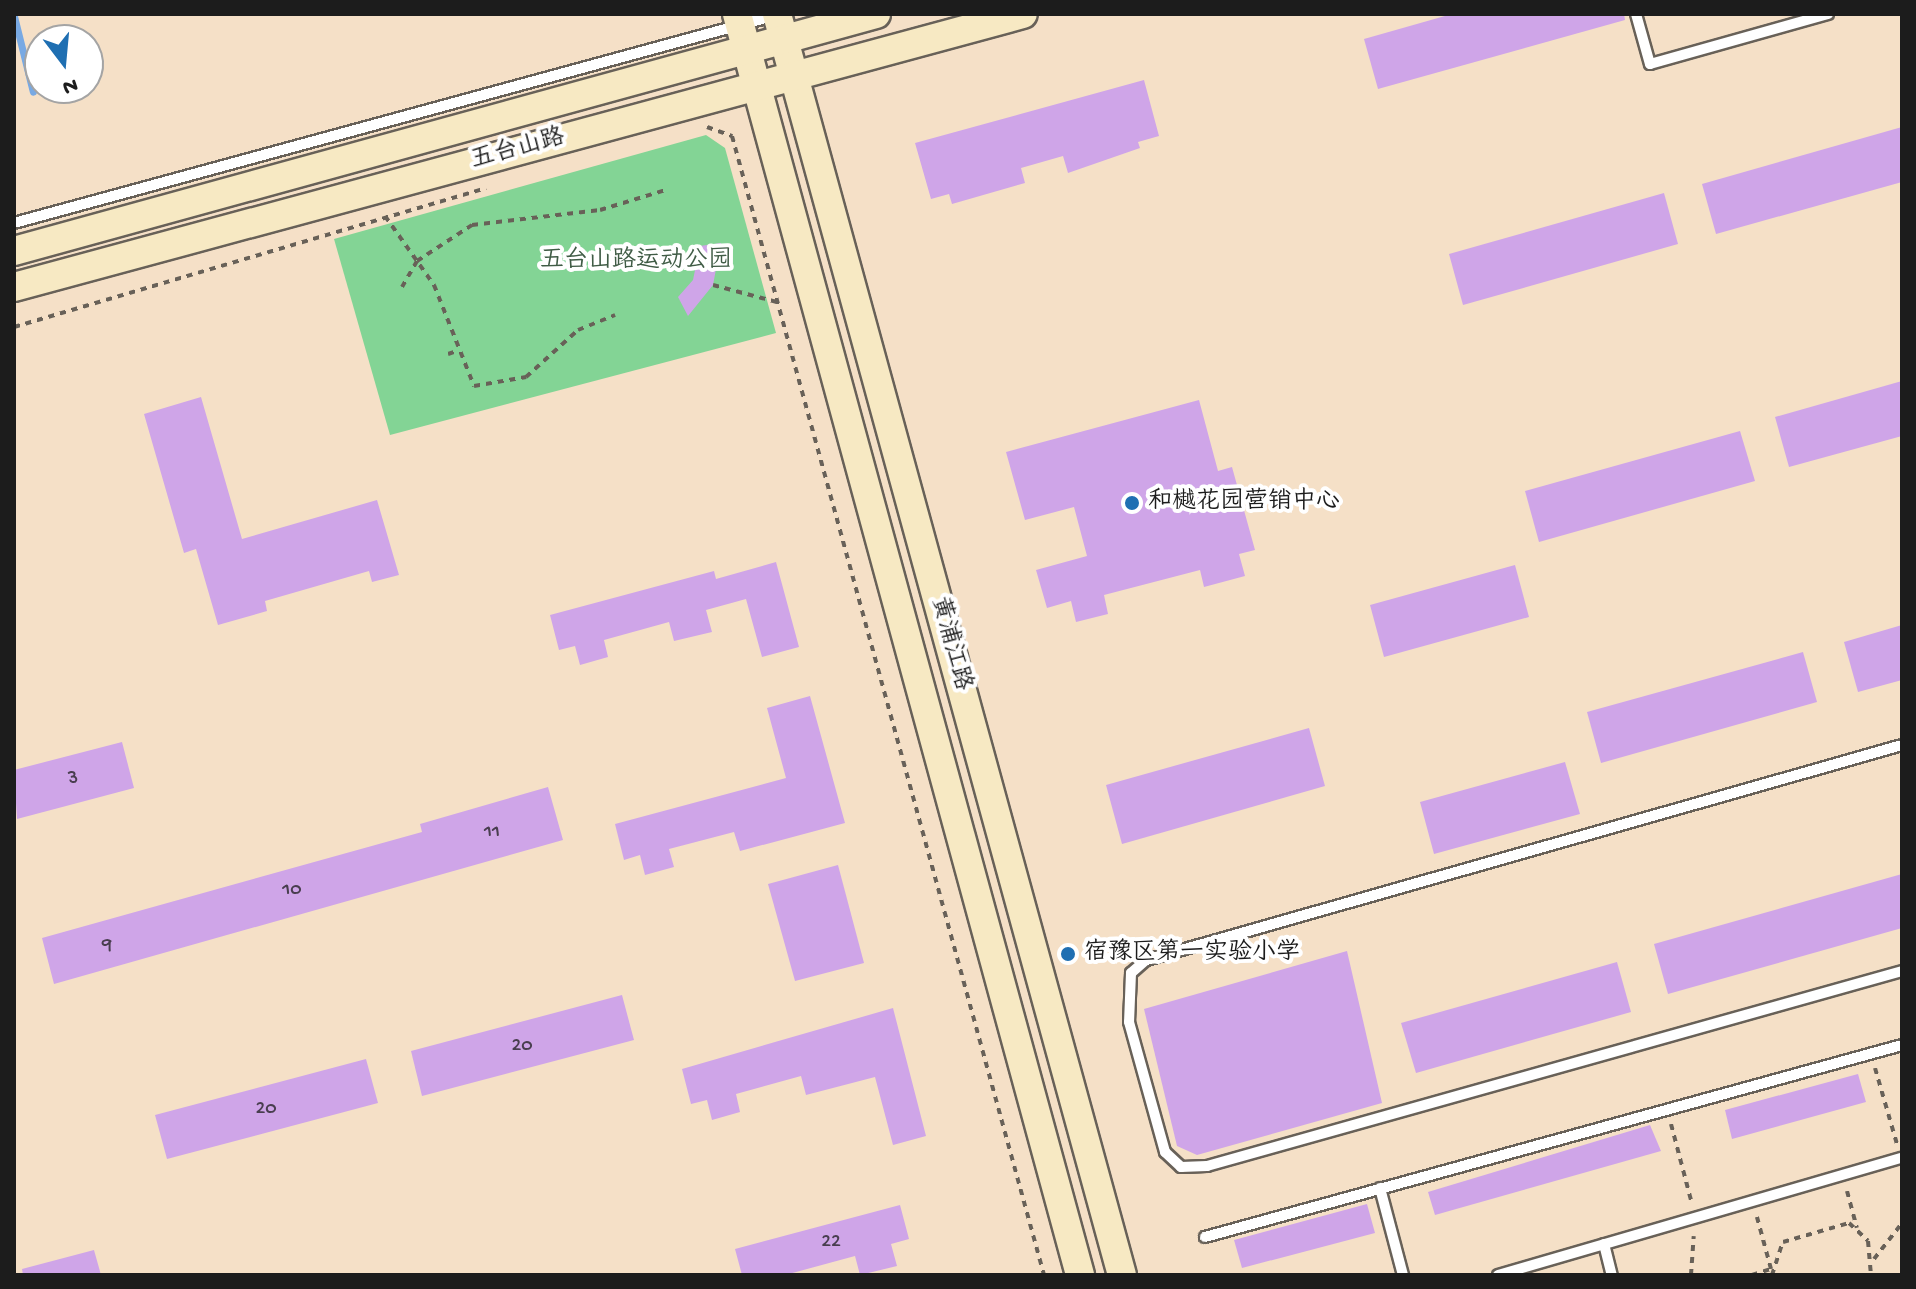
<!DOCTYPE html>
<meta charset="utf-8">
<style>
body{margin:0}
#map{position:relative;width:1916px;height:1289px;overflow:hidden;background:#f5e0c7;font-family:"Gochi Hand","LXGW WenKai TC",sans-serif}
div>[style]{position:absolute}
.green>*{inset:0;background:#83d495}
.stream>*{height:7px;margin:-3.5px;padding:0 3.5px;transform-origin:3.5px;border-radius:3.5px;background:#78a9e3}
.building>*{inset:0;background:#cfa5e8}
.path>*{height:4px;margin-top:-2px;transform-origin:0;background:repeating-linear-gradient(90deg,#686158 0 6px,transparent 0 12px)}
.roads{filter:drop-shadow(2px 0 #686158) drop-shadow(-2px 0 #686158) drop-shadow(0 2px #686158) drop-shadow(0 -2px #686158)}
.lane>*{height:10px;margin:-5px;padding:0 5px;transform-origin:5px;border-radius:5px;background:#fff}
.secondary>*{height:28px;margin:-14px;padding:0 14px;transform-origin:14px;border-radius:14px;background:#f7e9c3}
.dots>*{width:22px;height:22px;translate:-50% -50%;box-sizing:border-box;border:4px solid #fff;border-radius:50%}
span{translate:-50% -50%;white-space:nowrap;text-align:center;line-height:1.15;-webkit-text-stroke:8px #fff;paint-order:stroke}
.number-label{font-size:20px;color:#493e4f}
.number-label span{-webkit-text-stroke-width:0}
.street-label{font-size:24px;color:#1c1c1c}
.park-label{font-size:24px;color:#405c46}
.poi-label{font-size:24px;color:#1c1c1c}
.left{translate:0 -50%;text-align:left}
.frame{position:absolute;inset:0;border:16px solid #1c1c1c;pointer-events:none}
.north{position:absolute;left:24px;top:24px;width:80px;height:80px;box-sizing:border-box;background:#fff;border:2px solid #a4a4a4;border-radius:50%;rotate:164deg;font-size:22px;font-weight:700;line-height:32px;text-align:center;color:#1c1c1c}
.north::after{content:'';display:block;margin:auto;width:28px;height:36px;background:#1f6fb2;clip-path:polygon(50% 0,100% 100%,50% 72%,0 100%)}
</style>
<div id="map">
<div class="green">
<i style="clip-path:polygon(706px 135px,725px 148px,776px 333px,390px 435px,334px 239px)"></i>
</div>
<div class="stream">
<i style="left:14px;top:16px;width:78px;rotate:76deg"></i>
</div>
<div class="building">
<i style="clip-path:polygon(1452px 14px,1624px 14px,1625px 20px,1378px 89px,1364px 39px)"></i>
<i style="clip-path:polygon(1144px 80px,1159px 136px,1138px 142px,1140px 148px,1068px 173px,1063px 156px,1021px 168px,1025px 183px,952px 204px,949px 194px,931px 199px,915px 143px)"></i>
<i style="clip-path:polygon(1902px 127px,1902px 182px,1716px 234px,1702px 184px)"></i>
<i style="clip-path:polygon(1664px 193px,1678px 244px,1463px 305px,1449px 254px)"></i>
<i style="clip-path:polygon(721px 243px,713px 285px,688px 316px,678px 297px,693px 280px,700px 246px)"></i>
<i style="clip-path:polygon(1902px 381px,1902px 436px,1789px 467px,1775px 417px)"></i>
<i style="clip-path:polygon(201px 397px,242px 539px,377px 500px,399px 575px,372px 582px,369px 571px,265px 601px,267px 611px,218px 625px,196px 549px,184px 553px,144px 414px)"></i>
<i style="clip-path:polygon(1199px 400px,1218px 471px,1232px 467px,1255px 550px,1239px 554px,1245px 576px,1204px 587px,1200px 570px,1104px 595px,1108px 614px,1076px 622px,1071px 601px,1047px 608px,1036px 570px,1087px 556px,1074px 507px,1025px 520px,1006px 452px)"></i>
<i style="clip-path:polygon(1740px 431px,1755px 481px,1539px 542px,1525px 491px)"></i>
<i style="clip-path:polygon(776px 562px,799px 647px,762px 657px,746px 599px,706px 610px,712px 632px,674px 641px,669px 622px,604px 640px,608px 657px,580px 665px,575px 646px,559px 650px,550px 615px,714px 571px,716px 579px)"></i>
<i style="clip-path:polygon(1515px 565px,1529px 617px,1384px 657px,1370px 605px)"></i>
<i style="clip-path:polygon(1902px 625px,1902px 680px,1858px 692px,1844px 642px)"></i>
<i style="clip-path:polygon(1803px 652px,1817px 702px,1601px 763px,1587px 712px)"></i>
<i style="clip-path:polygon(810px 696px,845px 823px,740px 851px,734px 832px,669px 849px,674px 867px,645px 875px,640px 855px,624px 860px,615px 824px,786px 778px,767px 708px)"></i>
<i style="clip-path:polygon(1309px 728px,1325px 786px,1122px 844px,1106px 785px)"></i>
<i style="clip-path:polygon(122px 742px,134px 788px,17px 819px,14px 770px)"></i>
<i style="clip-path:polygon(1565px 762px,1580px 814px,1434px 854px,1420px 802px)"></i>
<i style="clip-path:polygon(548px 787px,563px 840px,54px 984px,42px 938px,422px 832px,420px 824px)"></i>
<i style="clip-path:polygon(838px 865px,864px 963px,795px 981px,768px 884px)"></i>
<i style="clip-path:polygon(1902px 874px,1902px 928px,1668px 994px,1654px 944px)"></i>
<i style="clip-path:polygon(1347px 951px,1382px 1103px,1197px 1155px,1177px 1146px,1144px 1009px)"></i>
<i style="clip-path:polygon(1617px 962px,1631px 1012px,1416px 1073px,1401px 1023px)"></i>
<i style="clip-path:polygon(622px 995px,634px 1040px,422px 1096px,411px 1051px)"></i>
<i style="clip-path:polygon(893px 1008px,926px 1136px,893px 1145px,875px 1077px,806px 1095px,801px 1076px,736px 1094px,740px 1112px,712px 1120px,707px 1100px,691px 1104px,682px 1069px)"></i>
<i style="clip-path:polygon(366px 1059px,378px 1103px,167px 1159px,155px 1115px)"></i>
<i style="clip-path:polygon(1858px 1074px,1866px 1102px,1732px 1139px,1725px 1110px)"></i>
<i style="clip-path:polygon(1650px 1125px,1661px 1151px,1435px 1215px,1428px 1192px)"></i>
<i style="clip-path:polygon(1367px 1204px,1375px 1233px,1242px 1268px,1234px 1240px)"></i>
<i style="clip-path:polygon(900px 1205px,909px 1239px,891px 1244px,897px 1266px,860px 1275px,855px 1256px,785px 1275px,742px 1275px,735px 1249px)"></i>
<i style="clip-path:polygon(94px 1250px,101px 1275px,23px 1275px,22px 1269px)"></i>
</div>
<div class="path">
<i style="left:707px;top:127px;width:27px;rotate:20deg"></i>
<i style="left:732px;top:136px;width:1181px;rotate:74.68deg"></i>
<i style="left:385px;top:216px;width:85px;rotate:54.6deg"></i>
<i style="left:434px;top:285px;width:109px;rotate:68.4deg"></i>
<i style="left:474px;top:386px;width:53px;rotate:-9.8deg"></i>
<i style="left:526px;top:377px;width:70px;rotate:-42.1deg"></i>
<i style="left:578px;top:330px;width:40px;rotate:-22deg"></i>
<i style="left:713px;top:285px;width:66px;rotate:14.9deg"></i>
<i style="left:402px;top:287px;width:30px;rotate:-60deg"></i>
<i style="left:417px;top:261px;width:66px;rotate:-33.2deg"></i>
<i style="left:472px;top:225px;width:129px;rotate:-6.7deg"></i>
<i style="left:600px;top:210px;width:69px;rotate:-16.9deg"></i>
<i style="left:14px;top:327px;width:492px;rotate:-16.4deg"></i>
<i style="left:448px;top:354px;width:9px;rotate:-18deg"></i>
<i style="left:1875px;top:1068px;width:79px;rotate:73.9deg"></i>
<i style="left:1671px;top:1124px;width:83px;rotate:75.3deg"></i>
<i style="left:1847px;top:1191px;width:38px;rotate:75deg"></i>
<i style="left:1874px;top:1259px;width:46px;rotate:-52.1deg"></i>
<i style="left:1691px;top:1275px;width:39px;rotate:-86deg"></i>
<i style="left:1752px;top:1275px;width:20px;rotate:-18deg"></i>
<i style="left:1771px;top:1269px;width:54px;rotate:-105.1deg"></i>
<i style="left:1772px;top:1275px;width:35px;rotate:-72deg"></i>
<i style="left:1783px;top:1242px;width:69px;rotate:-16.1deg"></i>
<i style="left:1849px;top:1223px;width:26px;rotate:43deg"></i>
<i style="left:1868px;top:1241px;width:34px;rotate:85deg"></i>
</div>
<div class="roads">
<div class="lane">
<i style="left:1636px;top:14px;width:52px;rotate:74.4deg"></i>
<i style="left:1650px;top:64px;width:185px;rotate:-15.7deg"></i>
<i style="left:14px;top:223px;width:787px;rotate:-15.26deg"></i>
<i style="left:1902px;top:745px;width:786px;rotate:164.12deg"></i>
<i style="left:1146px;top:960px;width:20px;rotate:139deg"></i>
<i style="left:1131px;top:973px;width:49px;rotate:92.3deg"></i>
<i style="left:1129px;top:1022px;width:135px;rotate:74.5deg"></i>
<i style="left:1165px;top:1152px;width:22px;rotate:43deg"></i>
<i style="left:1181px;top:1167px;width:26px;rotate:-2deg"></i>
<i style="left:1207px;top:1166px;width:722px;rotate:-15.67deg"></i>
<i style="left:1380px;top:1188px;width:90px;rotate:75.2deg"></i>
<i style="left:1205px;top:1237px;width:723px;rotate:-15.4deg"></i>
<i style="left:1604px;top:1244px;width:32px;rotate:76deg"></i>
<i style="left:1498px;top:1275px;width:421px;rotate:-16.2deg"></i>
</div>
<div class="secondary">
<i style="left:737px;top:14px;width:1307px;rotate:74.78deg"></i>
<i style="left:777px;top:14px;width:1307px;rotate:74.7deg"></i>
<i style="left:14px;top:251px;width:894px;rotate:-15.37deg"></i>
<i style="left:14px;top:287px;width:1045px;rotate:-15.14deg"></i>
</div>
</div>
<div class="dots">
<i style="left:1132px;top:503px;background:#1f6fb2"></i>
<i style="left:1068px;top:954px;background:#1f6fb2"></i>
</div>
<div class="number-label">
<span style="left:73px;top:779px">3</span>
<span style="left:492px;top:832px">11</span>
<span style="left:292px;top:890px">10</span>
<span style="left:107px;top:946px">9</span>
<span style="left:522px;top:1046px">20</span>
<span style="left:266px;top:1109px">20</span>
<span style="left:831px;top:1242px">22</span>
</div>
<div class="street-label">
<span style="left:518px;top:150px;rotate:-15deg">五台山路</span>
<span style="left:950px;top:644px;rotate:75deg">黄浦江路</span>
</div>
<div class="park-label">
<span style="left:636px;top:262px">五台山路运动公园</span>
</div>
<div class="poi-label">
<span class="left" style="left:1148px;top:503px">和樾花园营销中心</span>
<span class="left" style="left:1084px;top:954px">宿豫区第一实验小学</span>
</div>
<div class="frame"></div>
<div class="north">N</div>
</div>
